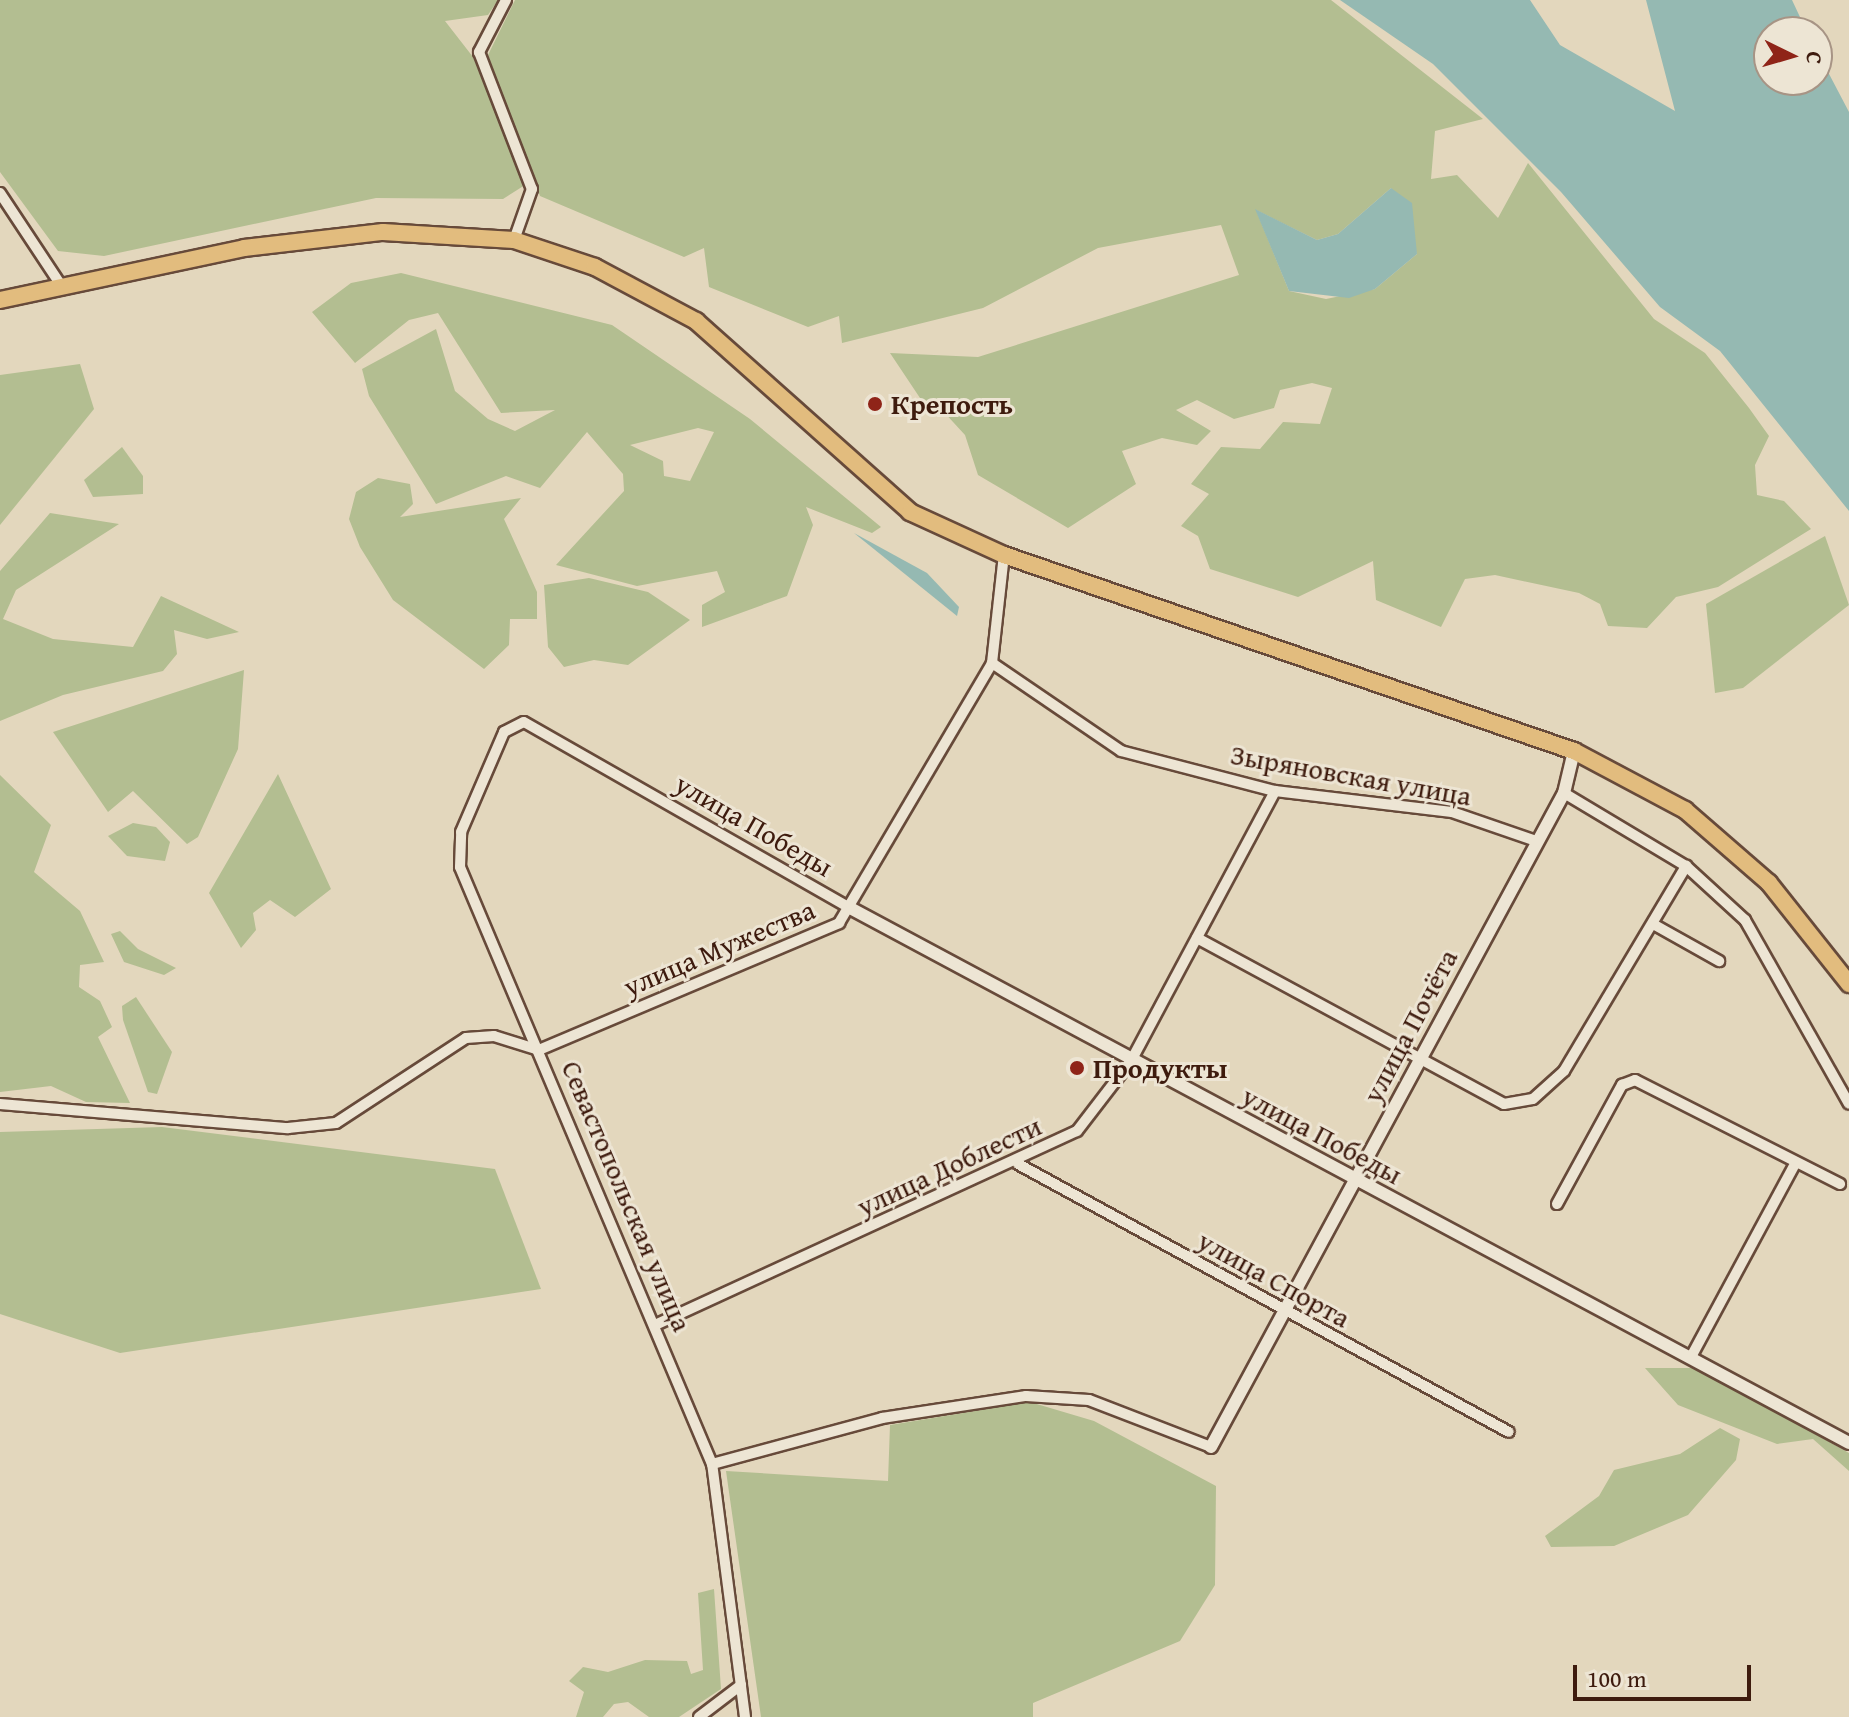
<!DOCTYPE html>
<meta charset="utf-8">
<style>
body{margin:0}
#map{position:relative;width:1849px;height:1717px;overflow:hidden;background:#e3d7bd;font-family:"Gentium Book Plus",serif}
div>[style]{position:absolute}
.green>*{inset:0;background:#b3be91}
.water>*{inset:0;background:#95b9b2}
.roads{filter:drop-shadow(2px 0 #674a3a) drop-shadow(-2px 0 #674a3a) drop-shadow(0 2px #674a3a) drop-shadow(0 -2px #674a3a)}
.minor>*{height:10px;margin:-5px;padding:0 5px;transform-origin:5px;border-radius:5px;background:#ede5d4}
.tertiary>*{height:12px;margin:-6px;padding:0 6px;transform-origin:6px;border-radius:6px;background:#ede5d4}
.primary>*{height:16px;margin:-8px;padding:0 8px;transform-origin:8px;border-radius:8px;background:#e2bc7e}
.dots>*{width:22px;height:22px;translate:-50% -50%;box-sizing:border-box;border:4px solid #ede5d4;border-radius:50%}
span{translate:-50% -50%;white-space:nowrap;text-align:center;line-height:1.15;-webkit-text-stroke:6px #ede5d4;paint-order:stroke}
.poi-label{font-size:28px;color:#3e1b0e;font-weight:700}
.left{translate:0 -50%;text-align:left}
.street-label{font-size:28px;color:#3e1b0e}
.north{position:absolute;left:1753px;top:16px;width:80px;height:80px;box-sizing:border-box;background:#ede5d4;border:2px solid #a79485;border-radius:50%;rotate:95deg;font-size:22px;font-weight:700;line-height:32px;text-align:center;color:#3e1b0e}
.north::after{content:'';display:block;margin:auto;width:28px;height:36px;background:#8f2418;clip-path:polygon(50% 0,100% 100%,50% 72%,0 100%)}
.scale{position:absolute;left:1573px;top:1665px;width:178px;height:36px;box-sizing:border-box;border:4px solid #3e1b0e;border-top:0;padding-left:10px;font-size:24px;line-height:28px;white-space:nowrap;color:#3e1b0e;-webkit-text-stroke:6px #ede5d4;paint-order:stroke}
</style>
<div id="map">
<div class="green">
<i style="clip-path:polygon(0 0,498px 0,488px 15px,445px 21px,473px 57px,525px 185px,503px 199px,376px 198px,104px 256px,58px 251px,0 172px)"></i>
<i style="clip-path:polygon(evenodd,515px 0,1331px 0,1483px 119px,1435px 131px,1431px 179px,1457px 175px,1498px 218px,1528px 163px,1654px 319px,1705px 353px,1749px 408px,1769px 436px,1755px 465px,1757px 495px,1784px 501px,1811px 529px,1718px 587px,1676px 597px,1647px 628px,1608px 626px,1600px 604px,1579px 593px,1495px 575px,1465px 579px,1441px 627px,1376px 600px,1373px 561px,1298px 597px,1210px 569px,1198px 536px,1181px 526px,1209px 494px,1191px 484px,1221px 447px,1260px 449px,1283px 422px,1320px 424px,1332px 388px,1312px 383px,1280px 390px,1274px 408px,1234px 419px,1197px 400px,1176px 410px,1211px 431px,1197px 445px,1162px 438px,1122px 451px,1136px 484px,1068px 528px,978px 475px,965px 435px,942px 410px,930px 413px,890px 353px,978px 357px,1239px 275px,1221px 225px,1098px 248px,983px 308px,842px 343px,839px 316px,808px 327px,709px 287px,704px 248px,684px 257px,540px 196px,488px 55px,515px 0,1391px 188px,1417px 254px,1375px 289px,1326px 299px,1289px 291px,1256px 210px,1317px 240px,1338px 234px,1391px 188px)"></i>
<i style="clip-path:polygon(evenodd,401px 273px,612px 325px,750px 419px,881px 527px,872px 533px,806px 507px,813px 525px,787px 596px,702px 627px,702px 605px,725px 592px,717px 571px,637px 586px,556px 565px,624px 491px,623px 474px,587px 432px,540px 488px,506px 476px,436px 504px,369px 396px,362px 369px,436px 329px,455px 391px,488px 419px,515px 431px,555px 410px,501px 413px,438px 313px,409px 320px,355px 363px,312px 312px,351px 283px,401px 273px,698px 428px,714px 432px,690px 481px,664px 476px,663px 461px,630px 445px,698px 428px)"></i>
<i style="clip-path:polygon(80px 364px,94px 409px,0 525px,0 375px)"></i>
<i style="clip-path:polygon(122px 447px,143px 476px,143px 494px,93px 497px,84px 480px)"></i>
<i style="clip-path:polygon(378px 478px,410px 484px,413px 504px,400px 517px,521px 498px,504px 519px,537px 592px,537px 619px,510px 619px,509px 645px,484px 669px,393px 600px,360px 547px,349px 519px,356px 492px)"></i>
<i style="clip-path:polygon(50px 513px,119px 524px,16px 590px,3px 619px,53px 639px,133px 647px,161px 596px,239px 632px,207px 639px,174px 630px,177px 654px,163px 671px,63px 695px,0 721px,0 571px)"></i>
<i style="clip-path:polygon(1825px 536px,1849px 605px,1743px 688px,1715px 693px,1706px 604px)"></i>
<i style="clip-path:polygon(589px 578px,648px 592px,690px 620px,628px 665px,594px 660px,564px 667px,548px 647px,544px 585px)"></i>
<i style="clip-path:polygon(244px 670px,238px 749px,198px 837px,187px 844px,133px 791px,108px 812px,53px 732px)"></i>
<i style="clip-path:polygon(278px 774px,331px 889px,295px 917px,270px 900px,253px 913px,256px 930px,241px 948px,209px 893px)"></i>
<i style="clip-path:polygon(0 775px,51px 825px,34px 872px,80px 911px,104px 962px,80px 965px,79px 987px,100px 1001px,112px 1027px,98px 1037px,130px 1103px,86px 1102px,51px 1086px,0 1092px)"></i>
<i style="clip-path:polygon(133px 823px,156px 827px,170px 842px,165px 861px,127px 856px,108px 836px)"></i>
<i style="clip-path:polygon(120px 931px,138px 949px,176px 968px,164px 975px,124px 962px,111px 934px)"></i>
<i style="clip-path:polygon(136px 997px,172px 1052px,157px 1094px,148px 1092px,123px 1020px,122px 1006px)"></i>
<i style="clip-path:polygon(162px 1127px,495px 1169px,541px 1289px,120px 1353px,0 1314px,0 1132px)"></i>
<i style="clip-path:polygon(1645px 1368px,1697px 1368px,1849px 1453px,1849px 1471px,1813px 1439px,1777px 1444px,1678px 1405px)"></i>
<i style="clip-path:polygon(1030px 1402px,1094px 1421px,1216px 1486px,1215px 1585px,1180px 1641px,1033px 1703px,1033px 1717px,761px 1717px,726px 1471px,888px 1481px,890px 1425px)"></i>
<i style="clip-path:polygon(1720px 1428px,1740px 1439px,1736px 1460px,1688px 1515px,1614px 1546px,1551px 1547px,1545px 1536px,1599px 1496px,1614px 1470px,1680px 1454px)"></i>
<i style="clip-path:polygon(714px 1589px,721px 1689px,679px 1717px,649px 1717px,628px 1702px,614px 1704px,603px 1717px,576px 1717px,584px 1692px,569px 1681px,583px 1667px,608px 1672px,645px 1660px,687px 1661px,691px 1674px,703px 1670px,698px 1593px)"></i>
</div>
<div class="water">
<i style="clip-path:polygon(1340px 0,1530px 0,1560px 45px,1675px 111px,1646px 0,1792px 0,1807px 32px,1769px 32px,1769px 80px,1817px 80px,1817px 51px,1849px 112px,1849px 511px,1720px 351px,1660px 307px,1561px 192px,1433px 64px)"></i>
<i style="clip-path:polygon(1391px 188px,1412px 203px,1417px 254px,1375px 289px,1349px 298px,1289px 291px,1255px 209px,1317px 240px,1338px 234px)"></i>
<i style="clip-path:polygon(854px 533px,927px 573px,959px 607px,957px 616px)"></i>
</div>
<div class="roads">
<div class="minor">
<i style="left:506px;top:0;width:59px;rotate:117.4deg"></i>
<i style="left:479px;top:52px;width:147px;rotate:68.9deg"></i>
<i style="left:532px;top:189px;width:54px;rotate:109.4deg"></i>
<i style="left:0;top:193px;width:110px;rotate:56.5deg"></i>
<i style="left:992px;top:663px;width:156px;rotate:34.3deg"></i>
<i style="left:1121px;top:751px;width:159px;rotate:14.6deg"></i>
<i style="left:1275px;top:791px;width:178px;rotate:6.8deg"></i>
<i style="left:1452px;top:812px;width:89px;rotate:19deg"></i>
<i style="left:1564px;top:793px;width:142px;rotate:30.9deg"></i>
<i style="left:1686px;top:866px;width:80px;rotate:42.5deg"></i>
<i style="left:1745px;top:920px;width:211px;rotate:60.5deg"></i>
<i style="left:1653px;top:924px;width:76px;rotate:29.3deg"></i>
<i style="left:1197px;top:938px;width:349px;rotate:28.4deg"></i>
<i style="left:1504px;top:1104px;width:29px;rotate:-10deg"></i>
<i style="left:1533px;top:1099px;width:42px;rotate:-42.1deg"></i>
<i style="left:1564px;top:1071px;width:239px;rotate:-59.2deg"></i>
<i style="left:0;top:1104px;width:289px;rotate:4.8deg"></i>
<i style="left:288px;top:1128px;width:48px;rotate:-5.9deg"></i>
<i style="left:336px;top:1123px;width:155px;rotate:-33.2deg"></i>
<i style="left:466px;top:1038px;width:28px;rotate:-4deg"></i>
<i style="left:494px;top:1036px;width:47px;rotate:17.3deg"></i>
<i style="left:539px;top:1050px;width:326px;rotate:-22.9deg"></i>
<i style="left:839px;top:923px;width:302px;rotate:-59.5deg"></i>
<i style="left:992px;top:663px;width:109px;rotate:-83.7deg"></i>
<i style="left:1018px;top:1164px;width:559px;rotate:28.63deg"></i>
<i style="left:1557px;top:1204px;width:136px;rotate:-61.4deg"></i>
<i style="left:1622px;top:1085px;width:14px;rotate:-21deg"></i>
<i style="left:1635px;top:1080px;width:230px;rotate:26.9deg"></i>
<i style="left:655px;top:1325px;width:464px;rotate:-24.7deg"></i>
<i style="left:1077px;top:1131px;width:88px;rotate:-52.4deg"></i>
<i style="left:1131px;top:1061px;width:306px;rotate:-61.9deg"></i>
<i style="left:1691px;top:1357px;width:219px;rotate:-61.7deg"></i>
<i style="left:712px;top:1464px;width:176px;rotate:-15.1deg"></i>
<i style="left:882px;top:1418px;width:146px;rotate:-8.7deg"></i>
<i style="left:1026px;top:1396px;width:63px;rotate:3.6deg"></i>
<i style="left:1089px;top:1400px;width:131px;rotate:21.1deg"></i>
<i style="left:699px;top:1717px;width:53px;rotate:-37.3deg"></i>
<i style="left:745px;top:1717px;width:255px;rotate:-97.4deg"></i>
<i style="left:712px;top:1464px;width:648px;rotate:-112.89deg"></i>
<i style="left:460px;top:867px;width:35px;rotate:-88deg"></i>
<i style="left:461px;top:832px;width:109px;rotate:-66.7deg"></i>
<i style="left:504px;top:732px;width:22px;rotate:-27deg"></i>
<i style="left:524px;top:722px;width:378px;rotate:29.7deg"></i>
</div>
<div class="tertiary">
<i style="left:852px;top:909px;width:1131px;rotate:28.17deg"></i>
<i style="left:1211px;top:1447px;width:743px;rotate:-61.64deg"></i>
<i style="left:1564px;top:793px;width:43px;rotate:-76.6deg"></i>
</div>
<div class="primary">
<i style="left:0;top:300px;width:249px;rotate:-12deg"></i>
<i style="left:244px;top:248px;width:140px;rotate:-6.6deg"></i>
<i style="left:383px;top:232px;width:131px;rotate:3.5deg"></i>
<i style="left:514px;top:240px;width:85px;rotate:18.4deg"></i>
<i style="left:595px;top:267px;width:115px;rotate:28.1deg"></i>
<i style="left:696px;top:321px;width:287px;rotate:41.7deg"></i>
<i style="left:910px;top:512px;width:103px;rotate:24.6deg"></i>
<i style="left:1004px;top:555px;width:603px;rotate:18.98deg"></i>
<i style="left:1574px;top:751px;width:126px;rotate:28deg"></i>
<i style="left:1685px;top:810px;width:111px;rotate:41deg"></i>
<i style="left:1769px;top:883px;width:129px;rotate:51.6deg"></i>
</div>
</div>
<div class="dots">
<i style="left:875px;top:404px;background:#8f2418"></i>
<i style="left:1077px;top:1068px;background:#8f2418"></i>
</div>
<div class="poi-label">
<span class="left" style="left:891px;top:404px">Крепость</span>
<span class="left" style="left:1093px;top:1068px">Продукты</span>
</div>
<div class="street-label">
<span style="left:1351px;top:775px;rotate:10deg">Зыряновская улица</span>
<span style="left:754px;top:825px;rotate:30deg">улица Победы</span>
<span style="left:719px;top:948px;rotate:-23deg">улица Мужества</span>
<span style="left:1410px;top:1026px;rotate:-62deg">улица Почёта</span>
<span style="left:1322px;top:1135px;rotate:28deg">улица Победы</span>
<span style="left:949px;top:1166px;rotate:-25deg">улица Доблести</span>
<span style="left:627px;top:1196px;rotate:67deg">Севастопольская улица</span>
<span style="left:1274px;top:1279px;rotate:29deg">улица Спорта</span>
</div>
<div class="north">С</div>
<div class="scale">100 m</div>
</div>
